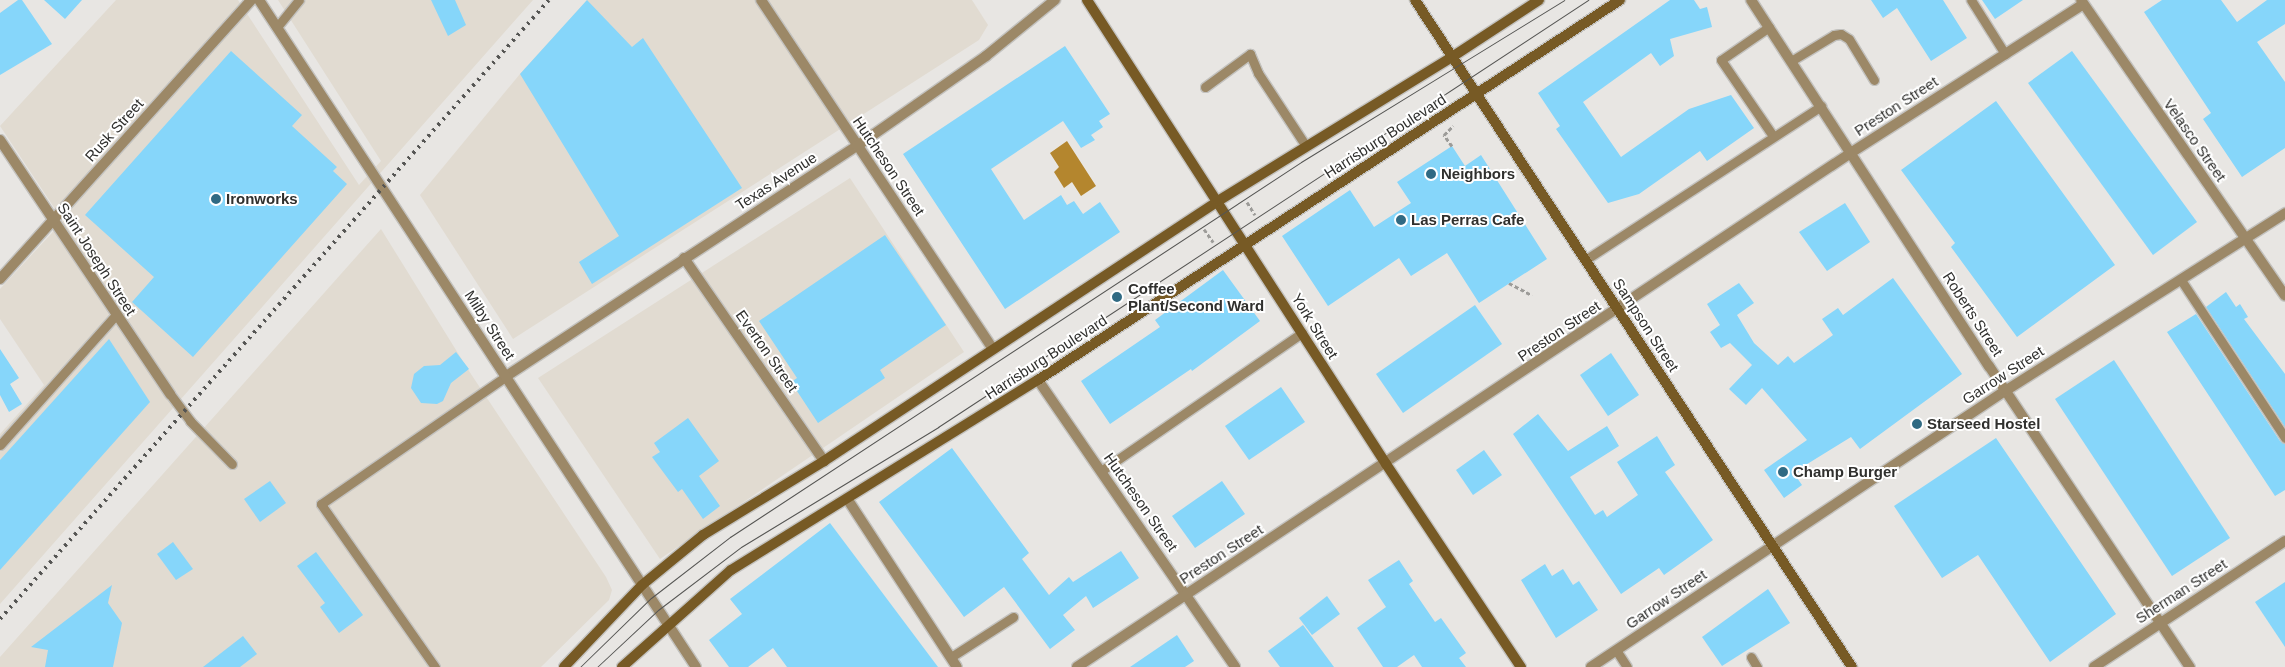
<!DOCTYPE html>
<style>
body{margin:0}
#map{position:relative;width:2285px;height:667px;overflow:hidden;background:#e8e6e3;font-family:Arial,sans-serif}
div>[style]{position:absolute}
.built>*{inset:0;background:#e1dbd1}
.water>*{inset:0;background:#b4862e}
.building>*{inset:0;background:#86d6fa}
.path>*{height:3px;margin-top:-1.5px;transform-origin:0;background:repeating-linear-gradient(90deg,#9c9b98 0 4px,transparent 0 6.5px)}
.roads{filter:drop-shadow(1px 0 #c3c2bf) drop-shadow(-1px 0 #c3c2bf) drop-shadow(0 1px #c3c2bf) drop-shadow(0 -1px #c3c2bf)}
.service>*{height:9px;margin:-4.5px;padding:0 4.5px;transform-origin:4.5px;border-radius:4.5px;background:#9c8867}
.minor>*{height:10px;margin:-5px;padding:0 5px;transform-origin:5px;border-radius:5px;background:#9c8867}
.tertiary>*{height:10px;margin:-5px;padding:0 5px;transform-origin:5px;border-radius:5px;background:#9c8867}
.secondary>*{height:10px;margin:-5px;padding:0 5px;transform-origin:5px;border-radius:5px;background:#775a25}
.tram>*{height:1px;margin:-0.5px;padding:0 0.5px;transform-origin:0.5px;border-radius:0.5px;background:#555553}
.rail>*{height:4px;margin-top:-2px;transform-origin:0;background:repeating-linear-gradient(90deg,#555553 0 2.5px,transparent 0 7.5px)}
.dots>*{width:14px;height:14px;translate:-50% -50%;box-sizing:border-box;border:2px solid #fff;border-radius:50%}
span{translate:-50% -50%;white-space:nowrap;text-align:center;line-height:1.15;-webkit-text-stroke:4px #fff;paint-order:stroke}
.street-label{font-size:15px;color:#30302e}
.poi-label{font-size:15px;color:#30302e;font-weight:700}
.left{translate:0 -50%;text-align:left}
</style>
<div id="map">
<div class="built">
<i style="clip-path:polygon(116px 0,238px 0,359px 185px,381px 161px,278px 0,533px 0,0 604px,0 434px,44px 385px,0 319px,0 289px,63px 221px,0 126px)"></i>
<i style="clip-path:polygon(587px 0,972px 0,988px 25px,979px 40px,513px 339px,420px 195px,520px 74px)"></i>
<i style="clip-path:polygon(850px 178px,964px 352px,660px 559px,538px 378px)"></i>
<i style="clip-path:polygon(381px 229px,469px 371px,606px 577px,612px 590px,609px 600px,541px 667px,0 667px,0 657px)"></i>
</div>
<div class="water">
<i style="clip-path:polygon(1067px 141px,1096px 186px,1081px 196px,1072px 182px,1064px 188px,1054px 172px,1059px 167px,1050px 153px)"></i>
</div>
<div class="building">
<i style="clip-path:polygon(18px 0,22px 0,52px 44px,0 75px,0 13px)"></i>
<i style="clip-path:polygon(44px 0,82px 0,65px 19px)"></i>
<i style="clip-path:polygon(431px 0,455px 0,466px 25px,448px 36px)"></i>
<i style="clip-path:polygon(587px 0,632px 47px,643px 38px,742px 188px,592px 284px,579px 262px,619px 236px,520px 74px)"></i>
<i style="clip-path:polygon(1670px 0,1694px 0,1700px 9px,1707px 7px,1712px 27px,1670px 39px,1674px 56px,1660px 66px,1651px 53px,1583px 102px,1621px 157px,1689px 109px,1731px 95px,1754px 128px,1707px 161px,1700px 151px,1639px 194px,1608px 203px,1556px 129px,1560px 126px,1538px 93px)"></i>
<i style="clip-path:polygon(1871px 0,1943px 0,1967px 38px,1931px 61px,1897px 8px,1883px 18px)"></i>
<i style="clip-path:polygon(1982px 0,2023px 0,1995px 19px)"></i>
<i style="clip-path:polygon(2162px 0,2221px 0,2237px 22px,2267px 0,2285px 0,2285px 24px,2257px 42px,2285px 82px,2285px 148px,2242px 177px,2203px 119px,2211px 113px,2144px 12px)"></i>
<i style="clip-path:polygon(1065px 46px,1110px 114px,1099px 121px,1103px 127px,1091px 135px,1095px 140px,1081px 148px,1063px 121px,991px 169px,1024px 220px,1061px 195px,1067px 205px,1074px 201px,1083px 214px,1100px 202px,1120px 232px,1005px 309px,903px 154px)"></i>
<i style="clip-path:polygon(231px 51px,302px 115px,292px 126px,337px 167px,333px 171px,347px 184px,193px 357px,132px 302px,154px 277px,85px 215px)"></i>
<i style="clip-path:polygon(2072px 51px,2197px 222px,2153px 255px,2028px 83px)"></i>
<i style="clip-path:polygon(1996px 101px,2115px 265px,2017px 337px,1951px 247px,1955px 243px,1901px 170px)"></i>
<i style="clip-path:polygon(1452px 146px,1465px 166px,1481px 155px,1547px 259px,1479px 303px,1447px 253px,1411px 276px,1399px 258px,1328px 306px,1282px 236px,1350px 190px,1374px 227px,1411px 203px,1397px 182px)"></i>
<i style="clip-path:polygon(1845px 203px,1870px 242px,1827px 271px,1799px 232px)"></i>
<i style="clip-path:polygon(885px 235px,946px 325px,880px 370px,885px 378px,818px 423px,791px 382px,797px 378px,759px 321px)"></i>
<i style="clip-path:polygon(1223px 270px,1260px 321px,1192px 371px,1191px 369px,1110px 424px,1081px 381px,1160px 327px,1155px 320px)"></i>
<i style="clip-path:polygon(1893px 278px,1962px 374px,1860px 449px,1851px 437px,1804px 466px,1795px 475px,1802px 485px,1784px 498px,1764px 470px,1807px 440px,1762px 388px,1746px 405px,1729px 389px,1752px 365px,1730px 343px,1721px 348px,1710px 332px,1720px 325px,1707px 304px,1739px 283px,1754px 303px,1737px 315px,1754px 343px,1778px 365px,1788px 356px,1794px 363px,1833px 335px,1822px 319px,1838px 308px,1843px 315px)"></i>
<i style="clip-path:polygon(2226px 292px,2236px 307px,2240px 304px,2248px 317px,2244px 319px,2285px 374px,2285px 427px,2206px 307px)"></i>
<i style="clip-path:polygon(1475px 305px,1502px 344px,1403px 413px,1376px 374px)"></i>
<i style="clip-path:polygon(2196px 314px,2280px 441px,2285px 444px,2285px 490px,2275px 496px,2167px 332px)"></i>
<i style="clip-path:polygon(109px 339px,150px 402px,0 570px,0 460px)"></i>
<i style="clip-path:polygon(0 349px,19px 378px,10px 384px,22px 404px,9px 412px,0 395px)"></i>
<i style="clip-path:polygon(456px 352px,469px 369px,451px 383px,443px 401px,437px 404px,421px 403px,411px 388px,414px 374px,424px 366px,440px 365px)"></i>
<i style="clip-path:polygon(1611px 353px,1639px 395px,1608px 416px,1580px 375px)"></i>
<i style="clip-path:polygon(2114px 360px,2230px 538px,2172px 576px,2055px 399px)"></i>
<i style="clip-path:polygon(1281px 387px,1305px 422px,1249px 460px,1225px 426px)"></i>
<i style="clip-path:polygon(1538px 414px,1568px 451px,1607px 426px,1619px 446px,1570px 477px,1595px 515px,1603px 510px,1607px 517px,1638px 495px,1617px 462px,1657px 436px,1675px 465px,1665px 472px,1713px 540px,1664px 575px,1659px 568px,1621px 594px,1513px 434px)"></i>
<i style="clip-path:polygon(688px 418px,719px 461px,699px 476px,720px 506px,703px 519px,682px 489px,678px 492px,652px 457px,660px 452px,654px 443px)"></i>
<i style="clip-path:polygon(1996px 438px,2116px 614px,2050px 662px,1978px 555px,1942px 578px,1894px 506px)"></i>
<i style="clip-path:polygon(952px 448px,1029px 553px,1022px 559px,1049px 595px,1069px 577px,1073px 582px,1121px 551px,1139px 578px,1093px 608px,1086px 596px,1063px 615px,1075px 630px,1050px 649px,1004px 587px,964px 617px,879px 502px)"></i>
<i style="clip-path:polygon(1484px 450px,1502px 475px,1473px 495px,1456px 470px)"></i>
<i style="clip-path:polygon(270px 481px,286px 503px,260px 522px,244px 499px)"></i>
<i style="clip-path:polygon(1222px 481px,1245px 514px,1195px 548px,1172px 516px)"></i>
<i style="clip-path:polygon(830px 523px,938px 667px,787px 667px,773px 648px,748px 667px,729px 667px,709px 640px,742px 614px,730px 599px)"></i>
<i style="clip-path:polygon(173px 542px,193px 569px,176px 580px,157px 554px)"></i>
<i style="clip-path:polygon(316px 552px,363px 615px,339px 633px,320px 607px,325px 603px,297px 566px)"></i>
<i style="clip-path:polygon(1399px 560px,1413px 581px,1409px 584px,1435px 622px,1441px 618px,1466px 653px,1459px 658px,1466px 667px,1422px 667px,1414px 655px,1397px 667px,1383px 667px,1357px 628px,1386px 607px,1368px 580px)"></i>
<i style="clip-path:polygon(1545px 564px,1552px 576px,1563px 569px,1573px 585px,1579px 581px,1598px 610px,1556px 638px,1521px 580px)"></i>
<i style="clip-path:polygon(2285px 582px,2285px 647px,2255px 602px)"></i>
<i style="clip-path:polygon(112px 585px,108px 603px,122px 623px,113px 667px,45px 667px,48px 650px,31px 647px)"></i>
<i style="clip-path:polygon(1768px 589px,1790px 623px,1722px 666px,1702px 637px)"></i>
<i style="clip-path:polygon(1327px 596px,1340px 614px,1312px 635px,1299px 618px)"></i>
<i style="clip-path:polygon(1303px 625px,1334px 667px,1280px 667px,1268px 651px)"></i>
<i style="clip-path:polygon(1177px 635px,1194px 661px,1185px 667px,1130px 667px)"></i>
<i style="clip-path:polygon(243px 636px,257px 654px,240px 667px,203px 667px)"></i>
</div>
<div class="path">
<i style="left:1452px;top:146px;width:14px;rotate:-126deg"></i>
<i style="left:1444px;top:135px;width:13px;rotate:-45deg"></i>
<i style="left:1247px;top:202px;width:15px;rotate:58deg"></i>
<i style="left:1204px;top:229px;width:16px;rotate:55deg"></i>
<i style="left:1509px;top:283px;width:26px;rotate:28deg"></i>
</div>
<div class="roads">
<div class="service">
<i style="left:1971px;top:0;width:64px;rotate:57.8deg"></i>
<i style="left:277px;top:27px;width:35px;rotate:-51deg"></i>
<i style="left:1769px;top:27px;width:58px;rotate:145.5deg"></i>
<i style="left:1721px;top:60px;width:92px;rotate:55.6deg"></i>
<i style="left:1791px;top:61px;width:50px;rotate:-31.2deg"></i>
<i style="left:1834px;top:35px;width:7px;rotate:-8deg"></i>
<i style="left:1841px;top:34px;width:9px;rotate:32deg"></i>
<i style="left:1849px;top:39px;width:48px;rotate:58.6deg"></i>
<i style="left:1205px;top:87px;width:56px;rotate:-36.3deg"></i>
<i style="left:1250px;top:54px;width:21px;rotate:67deg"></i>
<i style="left:1258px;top:73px;width:87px;rotate:56.7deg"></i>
<i style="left:1585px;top:260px;width:282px;rotate:-33.1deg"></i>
<i style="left:2181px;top:280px;width:189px;rotate:56.6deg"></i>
<i style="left:170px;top:394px;width:34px;rotate:53deg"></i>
<i style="left:190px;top:421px;width:60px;rotate:45.7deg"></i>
<i style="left:0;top:445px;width:174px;rotate:-48.3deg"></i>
<i style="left:1101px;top:471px;width:244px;rotate:-34.5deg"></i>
<i style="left:1616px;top:650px;width:20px;rotate:57deg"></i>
<i style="left:951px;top:657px;width:74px;rotate:-32.8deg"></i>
<i style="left:1751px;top:657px;width:12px;rotate:59deg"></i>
<i style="left:435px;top:667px;width:199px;rotate:-125deg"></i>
<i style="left:321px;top:504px;width:224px;rotate:-34.6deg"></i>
</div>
<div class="minor">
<i style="left:761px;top:0;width:418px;rotate:56.4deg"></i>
<i style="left:1751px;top:0;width:437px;rotate:57deg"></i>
<i style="left:1989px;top:366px;width:362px;rotate:56.3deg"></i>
<i style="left:2081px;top:0;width:359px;rotate:55.4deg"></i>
<i style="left:0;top:140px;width:306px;rotate:56.2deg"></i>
<i style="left:684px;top:258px;width:247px;rotate:55.4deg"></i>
<i style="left:0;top:279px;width:375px;rotate:-48deg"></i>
<i style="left:505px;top:377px;width:421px;rotate:-33.3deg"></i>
<i style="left:857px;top:146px;width:157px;rotate:-34.9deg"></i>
<i style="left:986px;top:56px;width:89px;rotate:-39.1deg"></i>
<i style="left:1038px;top:380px;width:348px;rotate:55.5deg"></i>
<i style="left:848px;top:500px;width:199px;rotate:56.9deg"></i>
<i style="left:1077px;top:667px;width:931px;rotate:-33.6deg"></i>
<i style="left:1852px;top:152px;width:274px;rotate:-32.6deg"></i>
<i style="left:1591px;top:667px;width:498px;rotate:-33.7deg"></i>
<i style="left:2005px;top:391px;width:332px;rotate:-32.4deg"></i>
<i style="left:2094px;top:667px;width:229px;rotate:-33.4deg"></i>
</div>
<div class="tertiary">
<i style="left:259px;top:0;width:797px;rotate:56.77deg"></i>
</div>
<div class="secondary">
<i style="left:1087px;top:0;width:552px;rotate:57.2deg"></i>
<i style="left:1386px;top:464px;width:244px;rotate:56.4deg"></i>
<i style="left:1415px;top:0;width:797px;rotate:56.77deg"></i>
<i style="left:564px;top:667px;width:113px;rotate:-46.4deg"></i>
<i style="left:642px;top:585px;width:79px;rotate:-39.3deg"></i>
<i style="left:703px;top:535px;width:142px;rotate:-31.4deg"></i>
<i style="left:824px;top:461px;width:472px;rotate:-33.4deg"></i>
<i style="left:1218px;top:201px;width:275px;rotate:-31.6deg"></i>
<i style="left:1452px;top:57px;width:104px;rotate:-33.2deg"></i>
<i style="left:622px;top:667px;width:146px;rotate:-41.7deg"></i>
<i style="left:731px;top:570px;width:361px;rotate:-31.8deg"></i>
<i style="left:1038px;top:380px;width:695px;rotate:-33.14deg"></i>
</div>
</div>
<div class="tram">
<i style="left:580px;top:667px;width:99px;rotate:-44.2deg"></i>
<i style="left:651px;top:598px;width:100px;rotate:-37.7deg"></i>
<i style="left:730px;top:537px;width:683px;rotate:-33.29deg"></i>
<i style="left:1301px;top:162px;width:309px;rotate:-31.6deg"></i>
<i style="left:597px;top:667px;width:83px;rotate:-43.1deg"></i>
<i style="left:658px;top:610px;width:104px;rotate:-37.2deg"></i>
<i style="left:741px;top:547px;width:231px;rotate:-31.3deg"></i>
<i style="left:938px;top:427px;width:778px;rotate:-33.3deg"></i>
</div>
<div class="rail">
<i style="left:0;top:619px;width:827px;rotate:-48.43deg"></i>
</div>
<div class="dots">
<i style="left:1431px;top:174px;background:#306a83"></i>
<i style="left:216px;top:199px;background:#306a83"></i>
<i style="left:1401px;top:220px;background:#306a83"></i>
<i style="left:1117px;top:297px;background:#306a83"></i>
<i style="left:1917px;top:424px;background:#306a83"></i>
<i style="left:1783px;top:472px;background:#306a83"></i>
</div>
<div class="street-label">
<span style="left:1896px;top:106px;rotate:-33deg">Preston Street</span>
<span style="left:114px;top:130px;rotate:-48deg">Rusk Street</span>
<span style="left:1385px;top:136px;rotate:-33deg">Harrisburg Boulevard</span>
<span style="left:2195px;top:140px;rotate:55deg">Velasco Street</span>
<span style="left:889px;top:166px;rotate:56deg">Hutcheson Street</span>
<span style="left:776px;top:181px;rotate:-33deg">Texas Avenue</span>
<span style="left:97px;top:259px;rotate:57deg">Saint Joseph Street</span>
<span style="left:1973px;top:314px;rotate:57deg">Roberts Street</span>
<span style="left:490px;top:325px;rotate:57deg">Milby Street</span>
<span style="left:1646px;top:325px;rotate:57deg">Sampson Street</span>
<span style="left:1315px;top:326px;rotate:58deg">York Street</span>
<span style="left:1559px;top:331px;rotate:-34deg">Preston Street</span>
<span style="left:767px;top:351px;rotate:55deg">Everton Street</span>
<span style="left:1046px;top:357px;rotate:-33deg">Harrisburg Boulevard</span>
<span style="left:2003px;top:375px;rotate:-33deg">Garrow Street</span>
<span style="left:1141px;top:502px;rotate:55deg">Hutcheson Street</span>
<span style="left:1221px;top:554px;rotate:-33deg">Preston Street</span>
<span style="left:2181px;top:591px;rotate:-33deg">Sherman Street</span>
<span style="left:1666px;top:599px;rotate:-34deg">Garrow Street</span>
</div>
<div class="poi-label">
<span class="left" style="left:1441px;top:174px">Neighbors</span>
<span class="left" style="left:226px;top:199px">Ironworks</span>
<span class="left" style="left:1411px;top:220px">Las Perras Cafe</span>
<span class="left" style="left:1128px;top:297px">Coffee<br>Plant/Second Ward</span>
<span class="left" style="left:1927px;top:424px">Starseed Hostel</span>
<span class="left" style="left:1793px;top:472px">Champ Burger</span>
</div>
</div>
